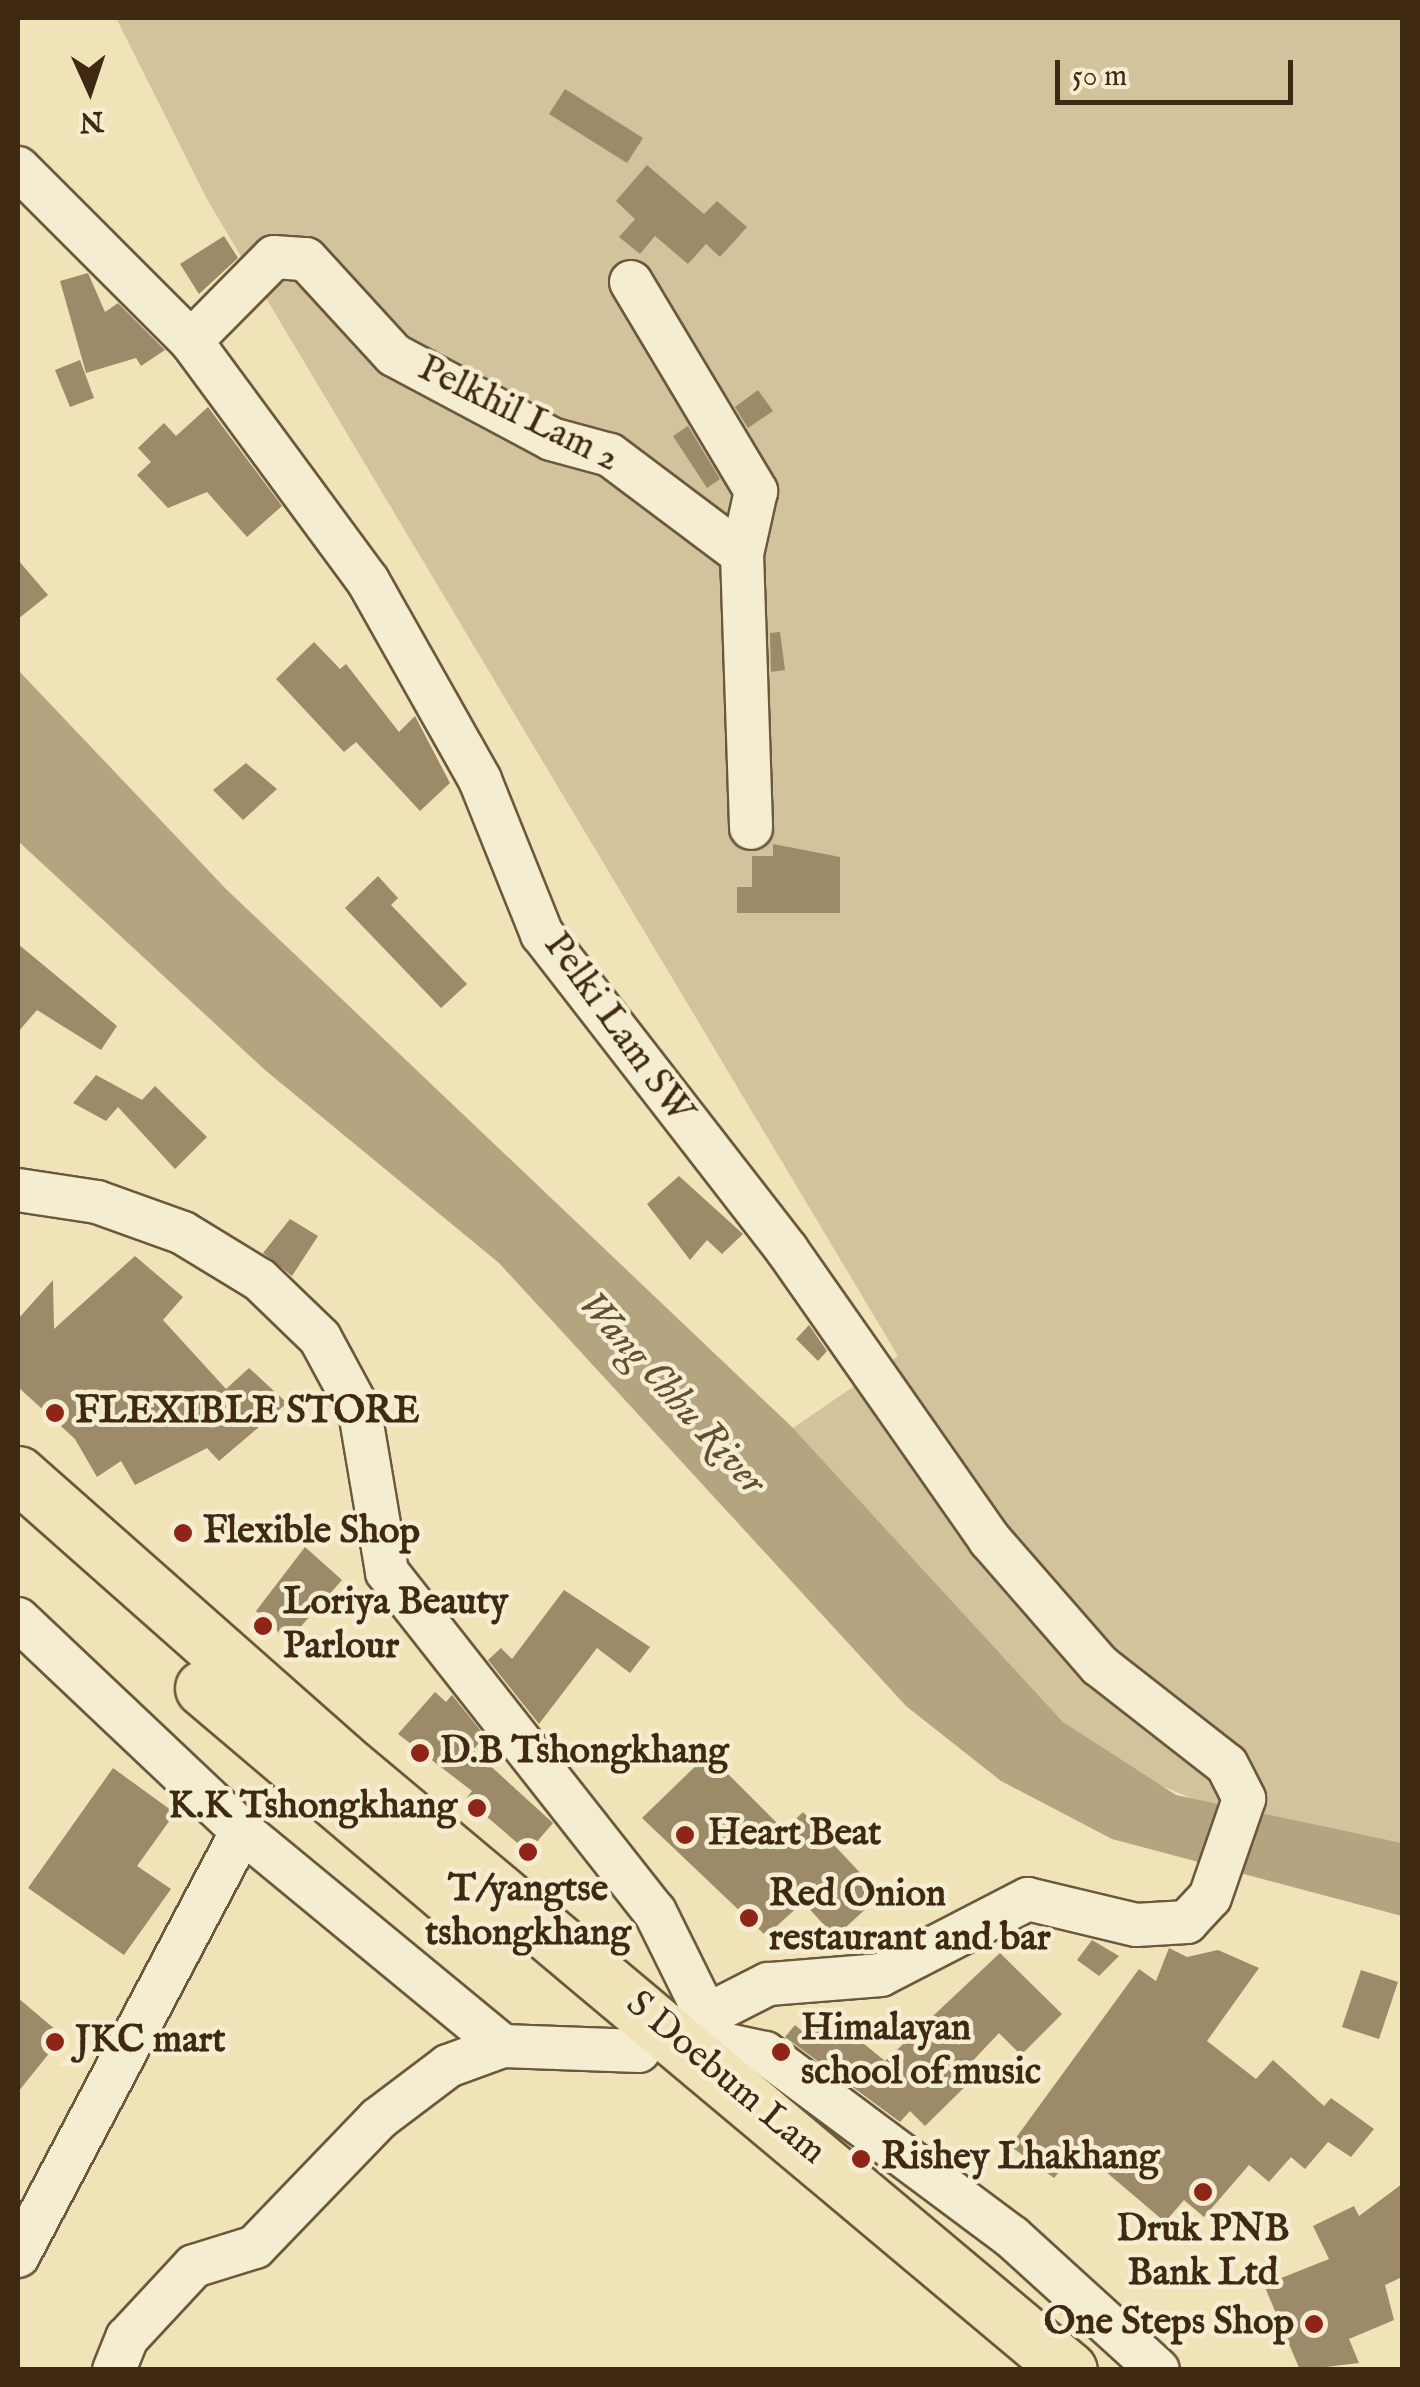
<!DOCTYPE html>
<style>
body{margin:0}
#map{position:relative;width:1420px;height:2387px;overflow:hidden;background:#f0e3b8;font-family:"IM FELL English",serif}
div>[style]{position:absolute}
.green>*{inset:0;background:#d2c39c}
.water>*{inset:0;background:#b4a480}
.building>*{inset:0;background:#9c8a69}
.roads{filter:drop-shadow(2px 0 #6c583c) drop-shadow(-2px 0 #6c583c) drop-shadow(0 2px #6c583c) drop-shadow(0 -2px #6c583c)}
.minor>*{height:42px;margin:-21px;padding:0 21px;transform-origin:21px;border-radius:21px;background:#f5edd1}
.highway>*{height:55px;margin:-27.5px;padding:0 27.5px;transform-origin:27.5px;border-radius:27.5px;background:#f0e3b8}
.dots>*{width:28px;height:28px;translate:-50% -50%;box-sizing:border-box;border:5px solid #f5edd1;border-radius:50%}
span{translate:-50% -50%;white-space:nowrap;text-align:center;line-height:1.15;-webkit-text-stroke:9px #f5edd1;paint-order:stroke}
.street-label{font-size:38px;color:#402913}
.poi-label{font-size:38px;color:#402913;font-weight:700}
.left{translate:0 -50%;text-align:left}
.right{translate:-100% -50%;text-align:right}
.water-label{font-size:40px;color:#634e34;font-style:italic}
.frame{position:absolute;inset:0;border:20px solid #402913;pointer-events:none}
.north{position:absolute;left:40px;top:40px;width:100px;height:100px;-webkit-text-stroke:8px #f5edd1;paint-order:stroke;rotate:177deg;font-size:28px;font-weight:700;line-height:40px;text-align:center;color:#402913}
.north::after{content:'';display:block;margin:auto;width:35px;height:45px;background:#402913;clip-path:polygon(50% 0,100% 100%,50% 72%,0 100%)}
.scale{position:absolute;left:1055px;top:60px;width:238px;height:45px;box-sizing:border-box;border:5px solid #402913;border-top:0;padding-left:12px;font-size:30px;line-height:35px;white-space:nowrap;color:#402913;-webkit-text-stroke:8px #f5edd1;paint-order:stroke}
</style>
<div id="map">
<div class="green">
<i style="clip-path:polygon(116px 18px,1402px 18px,1402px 1843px,1207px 1805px,1134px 1774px,1063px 1722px,793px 1428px,898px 1356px,208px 201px)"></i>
</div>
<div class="water">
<i style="clip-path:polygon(18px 670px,226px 889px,793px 1428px,1063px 1722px,1176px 1795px,1402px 1843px,1402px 1916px,1112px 1839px,1001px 1781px,906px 1706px,499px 1263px,265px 1070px,18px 841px)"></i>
</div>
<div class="building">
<i style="clip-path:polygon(565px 89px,643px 138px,627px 163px,549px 114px)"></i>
<i style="clip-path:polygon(647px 165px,704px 214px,717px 201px,747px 227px,720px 257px,706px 244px,688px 264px,655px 236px,640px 254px,619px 237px,635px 219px,616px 201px)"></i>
<i style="clip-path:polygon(224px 236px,238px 258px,199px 294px,180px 264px)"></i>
<i style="clip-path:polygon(88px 273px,105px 312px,118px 303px,165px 350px,141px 366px,136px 358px,86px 373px,60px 281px)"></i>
<i style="clip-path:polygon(80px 360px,94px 398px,70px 407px,55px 370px)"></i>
<i style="clip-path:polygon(758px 390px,773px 411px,748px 428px,735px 407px)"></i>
<i style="clip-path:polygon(208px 407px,282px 506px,247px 537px,207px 492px,168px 508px,137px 475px,151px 462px,138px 448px,164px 423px,176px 436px)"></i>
<i style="clip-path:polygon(688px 426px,720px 479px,707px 488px,673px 436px)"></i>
<i style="clip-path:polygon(18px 560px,48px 595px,18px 619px)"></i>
<i style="clip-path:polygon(780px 632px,785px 670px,771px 672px,770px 633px)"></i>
<i style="clip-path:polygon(314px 642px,340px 669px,346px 664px,399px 732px,415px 716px,450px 783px,420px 811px,356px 742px,344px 752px,276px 679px)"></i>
<i style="clip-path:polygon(246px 763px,277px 789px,243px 820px,213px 790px)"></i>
<i style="clip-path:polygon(773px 844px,840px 857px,840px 913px,737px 913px,737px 887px,752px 887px,752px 856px,773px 856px)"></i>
<i style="clip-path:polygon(378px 876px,398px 898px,391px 905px,467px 984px,441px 1008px,345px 908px)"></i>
<i style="clip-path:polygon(18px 944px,117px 1026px,101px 1050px,37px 1010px,18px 1032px)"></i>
<i style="clip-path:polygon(96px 1075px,142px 1100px,155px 1086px,207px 1137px,175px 1169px,118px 1107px,106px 1121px,73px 1103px)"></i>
<i style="clip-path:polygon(679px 1176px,743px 1234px,722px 1254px,707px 1240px,690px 1260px,647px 1204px)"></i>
<i style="clip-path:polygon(290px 1219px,318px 1236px,292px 1276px,263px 1253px)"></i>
<i style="clip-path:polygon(135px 1256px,183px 1297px,163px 1320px,226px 1389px,249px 1368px,287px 1403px,219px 1461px,207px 1448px,135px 1485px,121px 1461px,97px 1477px,75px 1439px,18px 1387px,18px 1319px,53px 1280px,54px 1329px)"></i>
<i style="clip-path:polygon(809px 1325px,827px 1351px,818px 1361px,796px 1339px)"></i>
<i style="clip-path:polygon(305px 1547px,342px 1580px,288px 1641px,256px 1611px)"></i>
<i style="clip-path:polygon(564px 1590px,650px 1647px,630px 1673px,597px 1648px,539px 1724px,488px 1660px,501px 1648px,512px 1659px)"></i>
<i style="clip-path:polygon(435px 1692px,446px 1702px,452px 1695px,485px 1736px,473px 1750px,553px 1823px,528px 1852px,466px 1799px,472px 1791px,398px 1734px)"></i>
<i style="clip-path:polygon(708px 1754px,784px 1830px,803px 1812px,881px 1895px,835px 1937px,803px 1902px,766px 1936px,642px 1818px)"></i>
<i style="clip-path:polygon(113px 1768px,175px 1813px,137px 1866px,171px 1889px,124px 1955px,28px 1888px)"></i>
<i style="clip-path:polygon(1092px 1940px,1119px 1956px,1099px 1976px,1077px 1960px)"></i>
<i style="clip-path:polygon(1169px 1948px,1187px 1957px,1218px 1950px,1259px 1968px,1207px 2041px,1256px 2079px,1273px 2060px,1324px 2106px,1331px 2098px,1374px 2129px,1351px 2157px,1328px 2142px,1305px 2169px,1291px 2157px,1269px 2182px,1249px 2165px,1204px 2217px,1184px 2200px,1165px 2222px,1079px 2149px,1054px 2178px,1010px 2146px,1139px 1969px,1156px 1981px)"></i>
<i style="clip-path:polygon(1000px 1953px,1062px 2014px,1021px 2055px,999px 2033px,966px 2068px,975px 2077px,925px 2126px,910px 2111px,900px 2122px,785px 2037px,795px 2025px,807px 2035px,826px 2013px,885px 2061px)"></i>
<i style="clip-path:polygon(1361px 1970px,1398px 1982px,1379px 2039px,1342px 2027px)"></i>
<i style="clip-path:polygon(18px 1998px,63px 2036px,18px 2092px)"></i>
<i style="clip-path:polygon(1402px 2184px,1402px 2277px,1385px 2285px,1394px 2320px,1349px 2339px,1359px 2363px,1300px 2370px,1264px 2285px,1329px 2259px,1313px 2226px,1354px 2206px,1359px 2216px)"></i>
</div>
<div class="roads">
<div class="minor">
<i style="left:18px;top:168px;width:245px;rotate:45deg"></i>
<i style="left:191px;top:341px;width:298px;rotate:53.6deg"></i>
<i style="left:368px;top:581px;width:228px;rotate:60.6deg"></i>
<i style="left:480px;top:780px;width:166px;rotate:68.1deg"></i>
<i style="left:542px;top:934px;width:400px;rotate:52.2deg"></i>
<i style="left:787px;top:1250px;width:354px;rotate:55deg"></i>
<i style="left:990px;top:1540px;width:166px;rotate:48.9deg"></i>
<i style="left:1099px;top:1665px;width:162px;rotate:38deg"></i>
<i style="left:1227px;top:1765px;width:38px;rotate:63deg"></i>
<i style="left:1244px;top:1799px;width:104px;rotate:109.1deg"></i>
<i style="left:1210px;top:1897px;width:34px;rotate:133deg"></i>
<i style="left:1187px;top:1922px;width:51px;rotate:176.6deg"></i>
<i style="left:1136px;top:1925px;width:111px;rotate:-166.5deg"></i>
<i style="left:1028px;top:1899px;width:165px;rotate:152.7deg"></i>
<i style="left:881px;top:1975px;width:113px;rotate:175.4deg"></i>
<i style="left:768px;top:1984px;width:108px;rotate:153deg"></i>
<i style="left:631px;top:282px;width:244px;rotate:59.1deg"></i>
<i style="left:756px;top:491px;width:65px;rotate:102.5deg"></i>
<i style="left:742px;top:554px;width:274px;rotate:88.1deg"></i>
<i style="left:191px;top:341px;width:118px;rotate:-45.3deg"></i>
<i style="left:274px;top:257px;width:32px;rotate:4deg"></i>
<i style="left:306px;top:259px;width:130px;rotate:47.5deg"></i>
<i style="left:394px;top:355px;width:178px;rotate:28.1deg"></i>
<i style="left:551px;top:439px;width:61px;rotate:15.2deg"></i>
<i style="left:610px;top:455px;width:165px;rotate:36.9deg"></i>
<i style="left:18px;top:1190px;width:80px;rotate:8.6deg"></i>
<i style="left:97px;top:1202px;width:91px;rotate:19.8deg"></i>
<i style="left:183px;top:1233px;width:90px;rotate:31.4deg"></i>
<i style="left:260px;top:1280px;width:83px;rotate:44deg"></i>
<i style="left:320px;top:1338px;width:84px;rotate:61.6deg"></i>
<i style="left:360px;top:1412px;width:162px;rotate:80.4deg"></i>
<i style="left:387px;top:1572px;width:433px;rotate:51.8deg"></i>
<i style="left:655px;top:1912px;width:115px;rotate:63.7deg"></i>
<i style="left:18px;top:1619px;width:308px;rotate:43.4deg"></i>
<i style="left:242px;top:1831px;width:338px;rotate:39.5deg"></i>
<i style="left:503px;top:2046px;width:136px;rotate:2.1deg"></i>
<i style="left:672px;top:2033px;width:95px;rotate:12.1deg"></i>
<i style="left:765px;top:2053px;width:308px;rotate:36.7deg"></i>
<i style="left:1012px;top:2237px;width:197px;rotate:42.3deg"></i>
<i style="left:18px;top:2256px;width:480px;rotate:-62.2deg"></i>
<i style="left:114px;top:2370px;width:35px;rotate:-68deg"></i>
<i style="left:127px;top:2338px;width:98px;rotate:-47.1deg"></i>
<i style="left:194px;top:2266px;width:64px;rotate:-17.3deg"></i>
<i style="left:255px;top:2247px;width:178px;rotate:-46.1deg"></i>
<i style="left:378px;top:2119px;width:88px;rotate:-37.1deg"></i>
<i style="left:448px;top:2066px;width:59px;rotate:-20deg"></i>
</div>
<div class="highway">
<i style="left:18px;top:1474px;width:430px;rotate:41.5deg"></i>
<i style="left:340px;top:1759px;width:951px;rotate:39.97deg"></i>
<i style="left:203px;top:1688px;width:354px;rotate:40.3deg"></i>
</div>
</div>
<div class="dots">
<i style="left:55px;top:1413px;background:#8f2418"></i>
<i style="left:183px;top:1533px;background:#8f2418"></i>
<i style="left:263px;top:1626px;background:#8f2418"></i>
<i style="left:420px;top:1753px;background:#8f2418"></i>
<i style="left:477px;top:1808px;background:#8f2418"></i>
<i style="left:685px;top:1835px;background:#8f2418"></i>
<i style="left:528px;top:1852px;background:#8f2418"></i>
<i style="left:749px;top:1918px;background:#8f2418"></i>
<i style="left:55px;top:2042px;background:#8f2418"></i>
<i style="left:781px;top:2052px;background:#8f2418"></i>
<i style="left:861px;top:2159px;background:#8f2418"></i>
<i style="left:1203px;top:2192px;background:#8f2418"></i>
<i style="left:1314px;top:2324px;background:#8f2418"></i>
</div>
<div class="street-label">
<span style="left:518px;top:415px;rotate:26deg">Pelkhil Lam 2</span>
<span style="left:617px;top:1029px;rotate:54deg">Pelki Lam SW</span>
<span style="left:725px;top:2079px;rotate:40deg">S Doebum Lam</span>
</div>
<div class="poi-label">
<span class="left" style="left:75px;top:1413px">FLEXIBLE STORE</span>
<span class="left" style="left:203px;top:1533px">Flexible Shop</span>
<span class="left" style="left:283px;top:1626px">Loriya Beauty<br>Parlour</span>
<span class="left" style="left:440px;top:1753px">D.B Tshongkhang</span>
<span class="right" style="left:457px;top:1808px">K.K Tshongkhang</span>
<span class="left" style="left:708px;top:1835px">Heart Beat</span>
<span style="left:528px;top:1913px">T/yangtse<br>tshongkhang</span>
<span class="left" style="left:769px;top:1918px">Red Onion<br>restaurant and bar</span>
<span class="left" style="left:801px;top:2052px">Himalayan<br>school of music</span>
<span class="left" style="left:75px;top:2042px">JKC mart</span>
<span class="left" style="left:881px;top:2159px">Rishey Lhakhang</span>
<span style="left:1203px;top:2253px">Druk PNB<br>Bank Ltd</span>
<span class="right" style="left:1294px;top:2324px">One Steps Shop</span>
</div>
<div class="water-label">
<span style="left:671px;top:1394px;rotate:48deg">Wang Chhu River</span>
</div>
<div class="frame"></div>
<div class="north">N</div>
<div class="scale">50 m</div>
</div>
